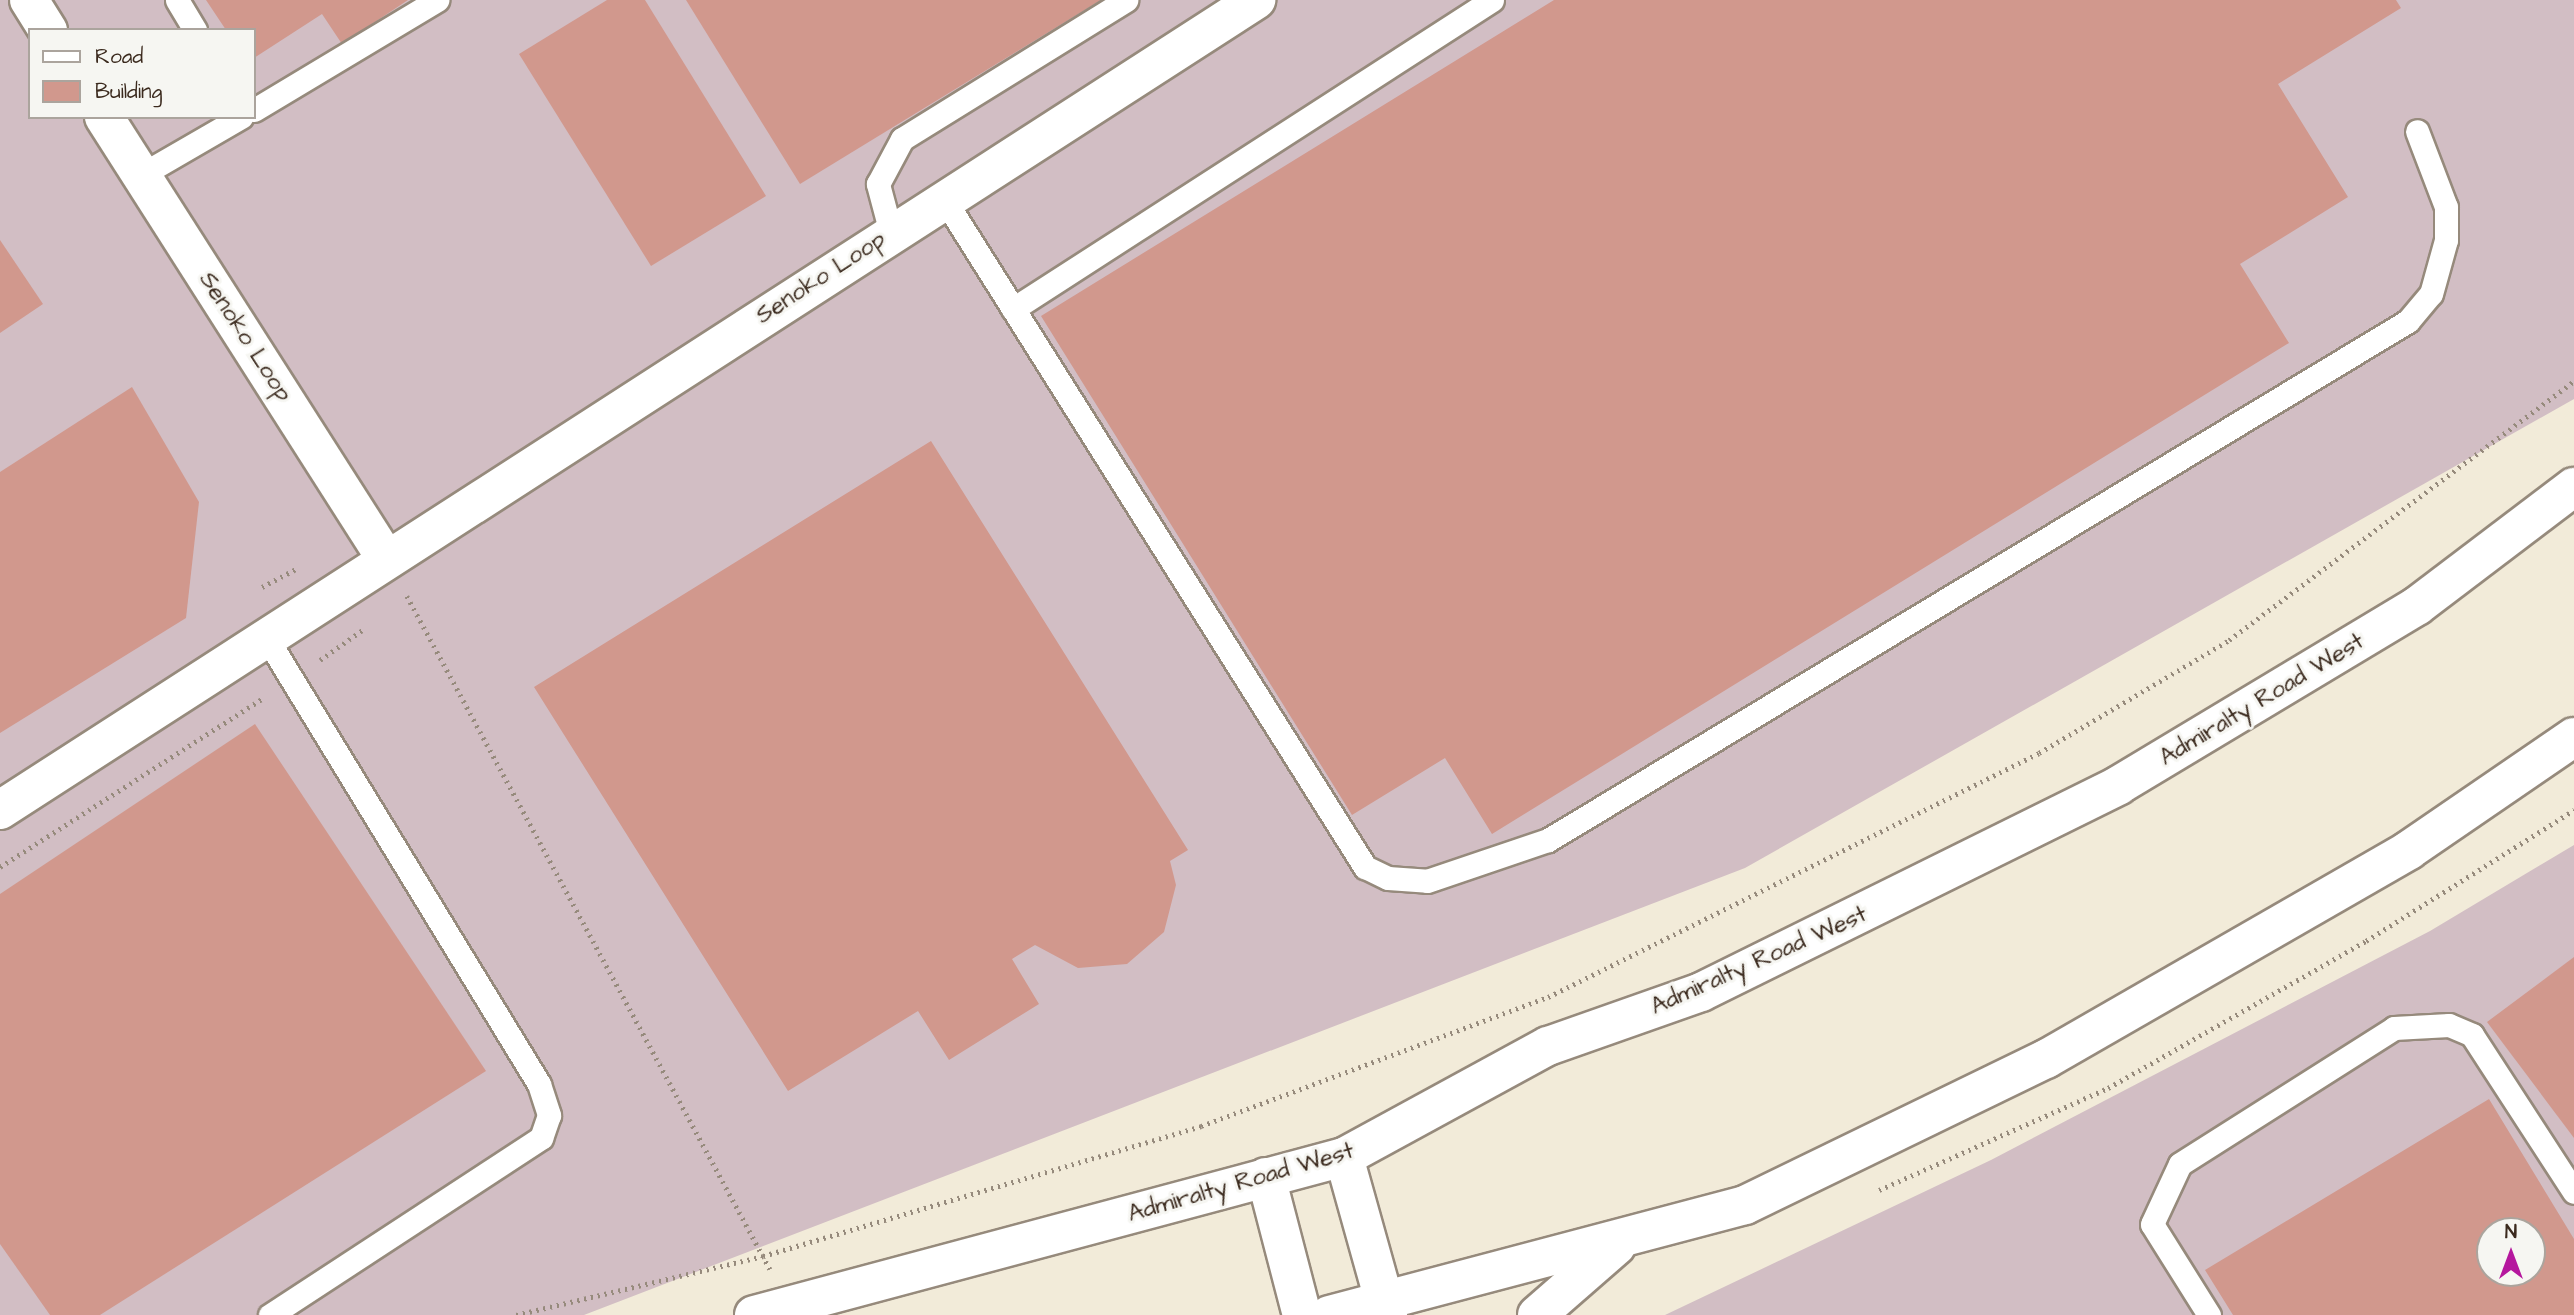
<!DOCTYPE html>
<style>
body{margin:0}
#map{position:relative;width:2574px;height:1315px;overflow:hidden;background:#f2ebd9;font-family:"Architects Daughter",sans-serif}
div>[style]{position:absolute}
.industrial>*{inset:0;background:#d2bec4}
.building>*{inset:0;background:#d1988d}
.path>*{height:4.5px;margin-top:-2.25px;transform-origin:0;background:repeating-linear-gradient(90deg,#968a7c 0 2px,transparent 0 7px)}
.roads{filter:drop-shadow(2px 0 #968a7c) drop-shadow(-2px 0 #968a7c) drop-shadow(0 2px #968a7c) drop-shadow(0 -2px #968a7c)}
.lane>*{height:23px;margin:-11.5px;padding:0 11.5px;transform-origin:11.5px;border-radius:11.5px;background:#fff}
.street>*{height:38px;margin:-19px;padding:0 19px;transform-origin:19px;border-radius:19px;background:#fff}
.primary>*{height:38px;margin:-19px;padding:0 19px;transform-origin:19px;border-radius:19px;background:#fff}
span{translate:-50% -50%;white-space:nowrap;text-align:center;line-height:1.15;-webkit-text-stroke:6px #f6f6f2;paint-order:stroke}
.street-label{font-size:24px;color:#3b2a1e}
.legend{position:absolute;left:28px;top:28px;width:228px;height:91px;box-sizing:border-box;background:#f6f6f2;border:2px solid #aba49d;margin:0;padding:9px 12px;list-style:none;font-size:21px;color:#3b2a1e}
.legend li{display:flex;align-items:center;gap:14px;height:35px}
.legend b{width:35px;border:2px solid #aba49d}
.north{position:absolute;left:2476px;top:1217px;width:70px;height:70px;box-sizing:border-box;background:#f6f6f2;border:2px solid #aba49d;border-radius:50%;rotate:0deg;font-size:19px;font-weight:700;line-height:28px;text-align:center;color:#3b2a1e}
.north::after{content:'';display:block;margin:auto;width:24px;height:32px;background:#b5179e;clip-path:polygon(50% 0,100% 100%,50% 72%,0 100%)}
</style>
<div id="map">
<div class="industrial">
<i style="clip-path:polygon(evenodd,0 0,2574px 0,2574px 399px,1745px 868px,584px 1315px,0 1315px,0 0,30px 30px,254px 30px,254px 117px,30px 117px,30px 30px)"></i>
<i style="clip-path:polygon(evenodd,2574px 845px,2574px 1315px,1665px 1315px,1991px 1160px,2430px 931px,2574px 845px,2490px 1231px,2532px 1231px,2532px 1273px,2490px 1273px,2490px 1231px)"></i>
</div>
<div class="building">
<i style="clip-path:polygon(206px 0,408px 0,342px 44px,322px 14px,254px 58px,254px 30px,226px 30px)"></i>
<i style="clip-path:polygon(607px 0,645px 0,766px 196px,651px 266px,519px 54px)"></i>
<i style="clip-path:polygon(686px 0,1101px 0,800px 184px)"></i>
<i style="clip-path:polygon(1554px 0,2396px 0,2401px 8px,2278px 84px,2348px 197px,2240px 264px,2289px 343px,1492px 834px,1445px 758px,1352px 815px,1041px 316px)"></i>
<i style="clip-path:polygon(0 240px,43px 304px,0 333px)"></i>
<i style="clip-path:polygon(132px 387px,199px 502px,186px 618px,0 733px,0 472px)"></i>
<i style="clip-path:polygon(931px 441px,1188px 850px,1170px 861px,1176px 885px,1164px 932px,1127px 964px,1078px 968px,1035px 945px,1012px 959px,1039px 1004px,949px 1060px,918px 1011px,788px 1091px,534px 687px)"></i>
<i style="clip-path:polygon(255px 724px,486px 1071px,100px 1315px,50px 1315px,0 1244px,0 894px)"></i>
<i style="clip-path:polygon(2574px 957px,2574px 1138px,2487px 1022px)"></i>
<i style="clip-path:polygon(evenodd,2489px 1099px,2574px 1239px,2574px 1315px,2233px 1315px,2205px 1270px,2489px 1099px,2490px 1231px,2532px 1231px,2532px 1273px,2490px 1273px,2490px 1231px)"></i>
</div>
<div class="path">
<i style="left:262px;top:587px;width:40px;rotate:-28deg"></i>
<i style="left:407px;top:596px;width:765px;rotate:61.66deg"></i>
<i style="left:320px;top:660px;width:54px;rotate:-35.2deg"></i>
<i style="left:0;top:867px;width:313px;rotate:-32.7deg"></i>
<i style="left:1879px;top:1190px;width:251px;rotate:-24deg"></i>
<i style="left:2108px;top:1088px;width:297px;rotate:-29.7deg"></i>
<i style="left:2366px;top:941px;width:246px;rotate:-32.2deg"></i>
<i style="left:516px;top:1315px;width:254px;rotate:-13.4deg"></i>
<i style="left:763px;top:1256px;width:457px;rotate:-16.5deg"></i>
<i style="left:1201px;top:1126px;width:370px;rotate:-20.4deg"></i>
<i style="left:1548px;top:997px;width:548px;rotate:-26.42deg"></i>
<i style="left:2039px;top:753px;width:221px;rotate:-30.7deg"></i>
<i style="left:2229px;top:640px;width:431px;rotate:-36.9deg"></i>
</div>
<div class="roads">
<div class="lane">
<i style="left:177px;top:0;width:35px;rotate:59deg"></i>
<i style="left:254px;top:110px;width:214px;rotate:-31deg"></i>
<i style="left:141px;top:175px;width:116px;rotate:-30.1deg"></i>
<i style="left:944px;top:199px;width:790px;rotate:57.78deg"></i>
<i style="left:1365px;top:867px;width:25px;rotate:26deg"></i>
<i style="left:1388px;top:878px;width:39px;rotate:4deg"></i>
<i style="left:1427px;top:881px;width:128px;rotate:-18.7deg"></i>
<i style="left:1548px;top:840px;width:1004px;rotate:-31.11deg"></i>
<i style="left:2408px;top:321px;width:35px;rotate:-50deg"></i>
<i style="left:2431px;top:294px;width:56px;rotate:-74.5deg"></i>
<i style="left:2446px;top:240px;width:33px;rotate:-90deg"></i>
<i style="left:2446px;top:207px;width:81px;rotate:-110.9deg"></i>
<i style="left:891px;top:233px;width:51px;rotate:-104.9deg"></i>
<i style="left:878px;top:184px;width:51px;rotate:-61.9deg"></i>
<i style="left:902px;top:139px;width:264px;rotate:-31.8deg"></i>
<i style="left:1013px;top:309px;width:570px;rotate:-32.83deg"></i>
<i style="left:266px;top:637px;width:524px;rotate:58.59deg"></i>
<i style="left:539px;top:1084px;width:33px;rotate:72deg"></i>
<i style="left:549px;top:1115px;width:24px;rotate:109deg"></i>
<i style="left:541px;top:1138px;width:324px;rotate:146.8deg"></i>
<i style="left:2209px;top:1315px;width:107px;rotate:-122.1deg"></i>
<i style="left:2152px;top:1224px;width:66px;rotate:-65deg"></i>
<i style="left:2180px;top:1164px;width:254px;rotate:-32.4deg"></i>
<i style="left:2394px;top:1028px;width:55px;rotate:-3.1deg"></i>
<i style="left:2449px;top:1025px;width:25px;rotate:23deg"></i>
<i style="left:2472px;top:1035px;width:187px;rotate:57deg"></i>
</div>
<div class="street">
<i style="left:29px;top:0;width:36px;rotate:58deg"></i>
<i style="left:104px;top:117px;width:522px;rotate:57.44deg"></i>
<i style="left:0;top:810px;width:1495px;rotate:-32.82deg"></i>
</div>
<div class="primary">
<i style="left:1344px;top:1157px;width:164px;rotate:74.4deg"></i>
<i style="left:1266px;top:1177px;width:143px;rotate:75.4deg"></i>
<i style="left:754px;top:1315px;width:611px;rotate:-14.99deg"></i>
<i style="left:1344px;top:1157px;width:232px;rotate:-28.6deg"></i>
<i style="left:1548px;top:1046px;width:162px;rotate:-19.4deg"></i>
<i style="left:1701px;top:992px;width:466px;rotate:-26.3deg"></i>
<i style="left:2119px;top:785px;width:348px;rotate:-31deg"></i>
<i style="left:2417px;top:606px;width:197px;rotate:-37.2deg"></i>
<i style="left:1329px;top:1315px;width:430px;rotate:-14.8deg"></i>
<i style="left:1745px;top:1205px;width:335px;rotate:-25.9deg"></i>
<i style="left:2046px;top:1059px;width:419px;rotate:-29.9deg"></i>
<i style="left:2409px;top:850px;width:200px;rotate:-34.4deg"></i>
<i style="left:1537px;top:1315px;width:105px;rotate:-41.1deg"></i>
</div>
</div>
<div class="street-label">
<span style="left:821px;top:278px;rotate:-33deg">Senoko Loop</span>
<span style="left:245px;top:337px;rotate:57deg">Senoko Loop</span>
<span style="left:2262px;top:700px;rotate:-31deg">Admiralty Road West</span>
<span style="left:1759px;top:961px;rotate:-24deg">Admiralty Road West</span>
<span style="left:1241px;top:1183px;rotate:-16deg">Admiralty Road West</span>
</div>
<ul class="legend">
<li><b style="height:9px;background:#fff"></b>Road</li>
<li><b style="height:19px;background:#d1988d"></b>Building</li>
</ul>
<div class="north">N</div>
</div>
